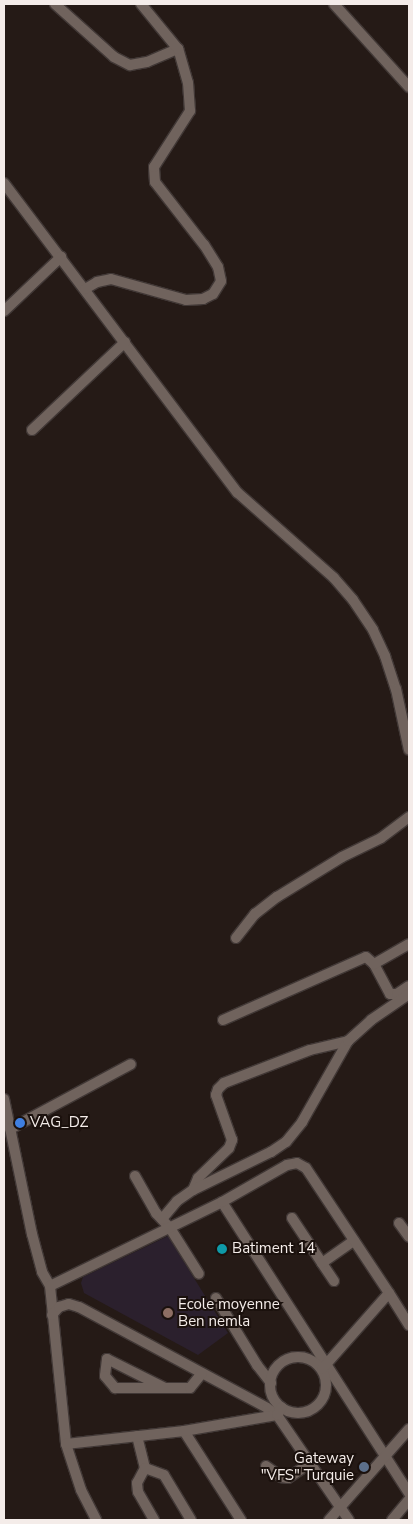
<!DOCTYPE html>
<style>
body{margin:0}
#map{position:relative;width:413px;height:1524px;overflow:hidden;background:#251a16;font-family:"Nunito Sans",sans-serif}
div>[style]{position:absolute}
.education>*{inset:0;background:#2b202d}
.roads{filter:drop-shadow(1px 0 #413836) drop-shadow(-1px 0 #413836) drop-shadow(0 1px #413836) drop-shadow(0 -1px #413836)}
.minor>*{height:10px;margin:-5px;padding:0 5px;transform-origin:5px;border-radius:5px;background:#70635d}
.minor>.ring{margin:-5px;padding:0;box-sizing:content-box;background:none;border:10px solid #70635d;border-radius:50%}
.dots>*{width:14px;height:14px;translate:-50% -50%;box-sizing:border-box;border:2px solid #1b110d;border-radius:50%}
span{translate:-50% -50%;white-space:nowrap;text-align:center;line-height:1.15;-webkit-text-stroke:4px #1b110d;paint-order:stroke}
.poi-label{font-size:15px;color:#f4ece9}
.left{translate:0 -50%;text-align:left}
.right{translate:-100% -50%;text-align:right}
.frame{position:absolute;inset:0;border:5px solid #f4ece9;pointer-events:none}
</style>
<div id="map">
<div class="education">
<i style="clip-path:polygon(168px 1236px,228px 1333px,198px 1355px,84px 1293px,81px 1283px,83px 1277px)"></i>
</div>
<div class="roads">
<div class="minor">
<i style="left:55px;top:4px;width:79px;rotate:41.9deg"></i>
<i style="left:114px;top:57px;width:18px;rotate:27deg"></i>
<i style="left:130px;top:65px;width:17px;rotate:-10deg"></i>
<i style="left:147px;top:62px;width:34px;rotate:-23deg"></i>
<i style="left:334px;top:4px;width:112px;rotate:47.9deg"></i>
<i style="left:4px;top:183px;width:388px;rotate:53deg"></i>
<i style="left:238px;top:493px;width:128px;rotate:41.5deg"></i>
<i style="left:334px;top:578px;width:29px;rotate:49deg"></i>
<i style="left:353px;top:600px;width:36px;rotate:56deg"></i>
<i style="left:373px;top:630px;width:29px;rotate:65deg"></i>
<i style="left:385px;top:656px;width:35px;rotate:72deg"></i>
<i style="left:396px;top:689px;width:62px;rotate:78deg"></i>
<i style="left:85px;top:289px;width:14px;rotate:-30deg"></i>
<i style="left:97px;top:282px;width:14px;rotate:-12deg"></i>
<i style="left:111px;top:279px;width:78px;rotate:15.6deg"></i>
<i style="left:186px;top:300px;width:17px;rotate:-3deg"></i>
<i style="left:203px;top:299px;width:11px;rotate:-27deg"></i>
<i style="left:213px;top:294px;width:15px;rotate:-58deg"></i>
<i style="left:221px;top:281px;width:14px;rotate:-102deg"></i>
<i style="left:218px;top:267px;width:26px;rotate:-122deg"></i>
<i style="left:204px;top:245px;width:80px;rotate:-127.9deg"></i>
<i style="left:155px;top:182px;width:15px;rotate:-94deg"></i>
<i style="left:154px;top:167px;width:67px;rotate:-57.3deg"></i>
<i style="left:190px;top:111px;width:28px;rotate:-94deg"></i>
<i style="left:188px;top:83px;width:35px;rotate:-106deg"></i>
<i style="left:178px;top:49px;width:58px;rotate:-129.4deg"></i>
<i style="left:4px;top:311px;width:79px;rotate:-43.5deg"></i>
<i style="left:32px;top:430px;width:128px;rotate:-43.4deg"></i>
<i style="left:236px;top:938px;width:31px;rotate:-52deg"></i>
<i style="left:255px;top:914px;width:28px;rotate:-38deg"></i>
<i style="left:277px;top:897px;width:76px;rotate:-31.6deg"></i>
<i style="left:342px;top:857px;width:43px;rotate:-26deg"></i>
<i style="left:381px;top:838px;width:35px;rotate:-37deg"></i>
<i style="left:374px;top:964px;width:34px;rotate:62deg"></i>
<i style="left:390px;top:994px;width:7px"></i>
<i style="left:397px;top:994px;width:14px;rotate:-34deg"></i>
<i style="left:223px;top:1020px;width:156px;rotate:-23.8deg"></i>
<i style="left:366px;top:957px;width:11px;rotate:41deg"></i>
<i style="left:374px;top:964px;width:40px;rotate:-29.7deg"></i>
<i style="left:4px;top:1099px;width:138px;rotate:78.3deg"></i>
<i style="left:32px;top:1234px;width:39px;rotate:75deg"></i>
<i style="left:42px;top:1272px;width:16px;rotate:60deg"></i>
<i style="left:50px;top:1286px;width:159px;rotate:84.2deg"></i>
<i style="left:66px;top:1444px;width:48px;rotate:71.9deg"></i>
<i style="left:81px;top:1490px;width:34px;rotate:63deg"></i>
<i style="left:10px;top:1129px;width:137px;rotate:-28.2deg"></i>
<i style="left:135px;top:1176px;width:43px;rotate:60.4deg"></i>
<i style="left:156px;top:1213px;width:21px;rotate:47deg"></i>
<i style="left:170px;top:1228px;width:54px;rotate:57.8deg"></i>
<i style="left:193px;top:1190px;width:13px;rotate:-67deg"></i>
<i style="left:198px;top:1178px;width:43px;rotate:-44.1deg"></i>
<i style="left:229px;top:1148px;width:9px;rotate:-69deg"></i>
<i style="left:232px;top:1140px;width:48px;rotate:-109.6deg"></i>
<i style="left:216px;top:1095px;width:6px;rotate:-72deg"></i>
<i style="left:218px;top:1089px;width:8px;rotate:-45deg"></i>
<i style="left:224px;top:1083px;width:92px;rotate:-21deg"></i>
<i style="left:310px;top:1050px;width:39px;rotate:-13deg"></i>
<i style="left:222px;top:1202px;width:346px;rotate:57.3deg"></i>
<i style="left:292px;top:1218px;width:54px;rotate:56.3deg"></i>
<i style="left:162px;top:1219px;width:23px;rotate:-50deg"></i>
<i style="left:177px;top:1201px;width:19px;rotate:-35deg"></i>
<i style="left:193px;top:1190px;width:87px;rotate:-26deg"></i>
<i style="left:271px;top:1152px;width:18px;rotate:-34deg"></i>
<i style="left:286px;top:1142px;width:26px;rotate:-51deg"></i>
<i style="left:302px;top:1122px;width:93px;rotate:-60.4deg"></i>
<i style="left:348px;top:1041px;width:31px;rotate:-42deg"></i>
<i style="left:371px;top:1020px;width:46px;rotate:-34.4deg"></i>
<i style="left:399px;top:1223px;width:17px;rotate:54deg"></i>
<i style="left:334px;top:1281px;width:22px;rotate:-124deg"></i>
<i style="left:322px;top:1263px;width:39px;rotate:-35deg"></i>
<i style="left:50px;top:1286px;width:191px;rotate:-26deg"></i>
<i style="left:222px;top:1202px;width:75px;rotate:-29.6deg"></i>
<i style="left:287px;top:1165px;width:10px;rotate:-11deg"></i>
<i style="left:297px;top:1163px;width:10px;rotate:29deg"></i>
<i style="left:306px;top:1168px;width:150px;rotate:56.4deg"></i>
<i style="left:216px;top:1298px;width:79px;rotate:58.5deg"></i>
<i style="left:257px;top:1365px;width:23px;rotate:52deg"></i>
<i style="left:52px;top:1315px;width:11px;rotate:-49deg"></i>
<i style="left:59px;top:1307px;width:10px;rotate:-17deg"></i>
<i style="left:69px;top:1304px;width:10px;rotate:17deg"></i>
<i style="left:79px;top:1307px;width:213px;rotate:28.2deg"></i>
<i style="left:267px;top:1408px;width:12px;rotate:35deg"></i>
<i style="left:277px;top:1415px;width:127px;rotate:55.6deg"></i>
<i class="ring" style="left:270px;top:1357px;width:46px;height:46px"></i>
<i style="left:322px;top:1369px;width:101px;rotate:-48.6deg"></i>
<i style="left:389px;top:1293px;width:38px;rotate:58deg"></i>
<i style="left:165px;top:1388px;width:65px;rotate:-153.4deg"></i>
<i style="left:107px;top:1359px;width:17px;rotate:97deg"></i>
<i style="left:105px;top:1376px;width:16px;rotate:50deg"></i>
<i style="left:115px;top:1388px;width:75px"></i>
<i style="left:190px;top:1388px;width:19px;rotate:-51deg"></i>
<i style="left:184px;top:1431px;width:106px;rotate:57.4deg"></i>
<i style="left:137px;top:1436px;width:33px;rotate:76deg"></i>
<i style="left:145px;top:1468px;width:17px;rotate:118deg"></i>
<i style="left:137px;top:1483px;width:9px;rotate:84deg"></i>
<i style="left:138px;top:1492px;width:32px;rotate:60deg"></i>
<i style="left:66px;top:1444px;width:119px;rotate:-6.3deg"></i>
<i style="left:184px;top:1431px;width:94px;rotate:-9.8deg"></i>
<i style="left:277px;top:1415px;width:9px;rotate:-58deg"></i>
<i style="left:266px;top:1466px;width:19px;rotate:36deg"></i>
<i style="left:281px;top:1477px;width:7px;rotate:8deg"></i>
<i style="left:288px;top:1478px;width:27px;rotate:-34deg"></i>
<i style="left:145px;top:1468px;width:20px;rotate:20deg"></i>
<i style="left:164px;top:1475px;width:52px;rotate:59deg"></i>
<i style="left:329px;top:1520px;width:121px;rotate:-48.7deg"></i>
<i style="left:392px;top:1520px;width:26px;rotate:-50deg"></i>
</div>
</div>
<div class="dots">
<i style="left:20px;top:1123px;background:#3f7fe0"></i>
<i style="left:222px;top:1249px;background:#0f9aa8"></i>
<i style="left:168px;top:1313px;background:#8d6e63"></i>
<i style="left:364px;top:1467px;background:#5c6f8a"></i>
</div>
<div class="poi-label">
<span class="left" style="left:30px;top:1123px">VAG_DZ</span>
<span class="left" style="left:232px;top:1249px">Batiment 14</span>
<span class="left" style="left:178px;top:1313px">Ecole moyenne<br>Ben nemla</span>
<span class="right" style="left:354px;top:1467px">Gateway<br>"VFS" Turquie</span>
</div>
<div class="frame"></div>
</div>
